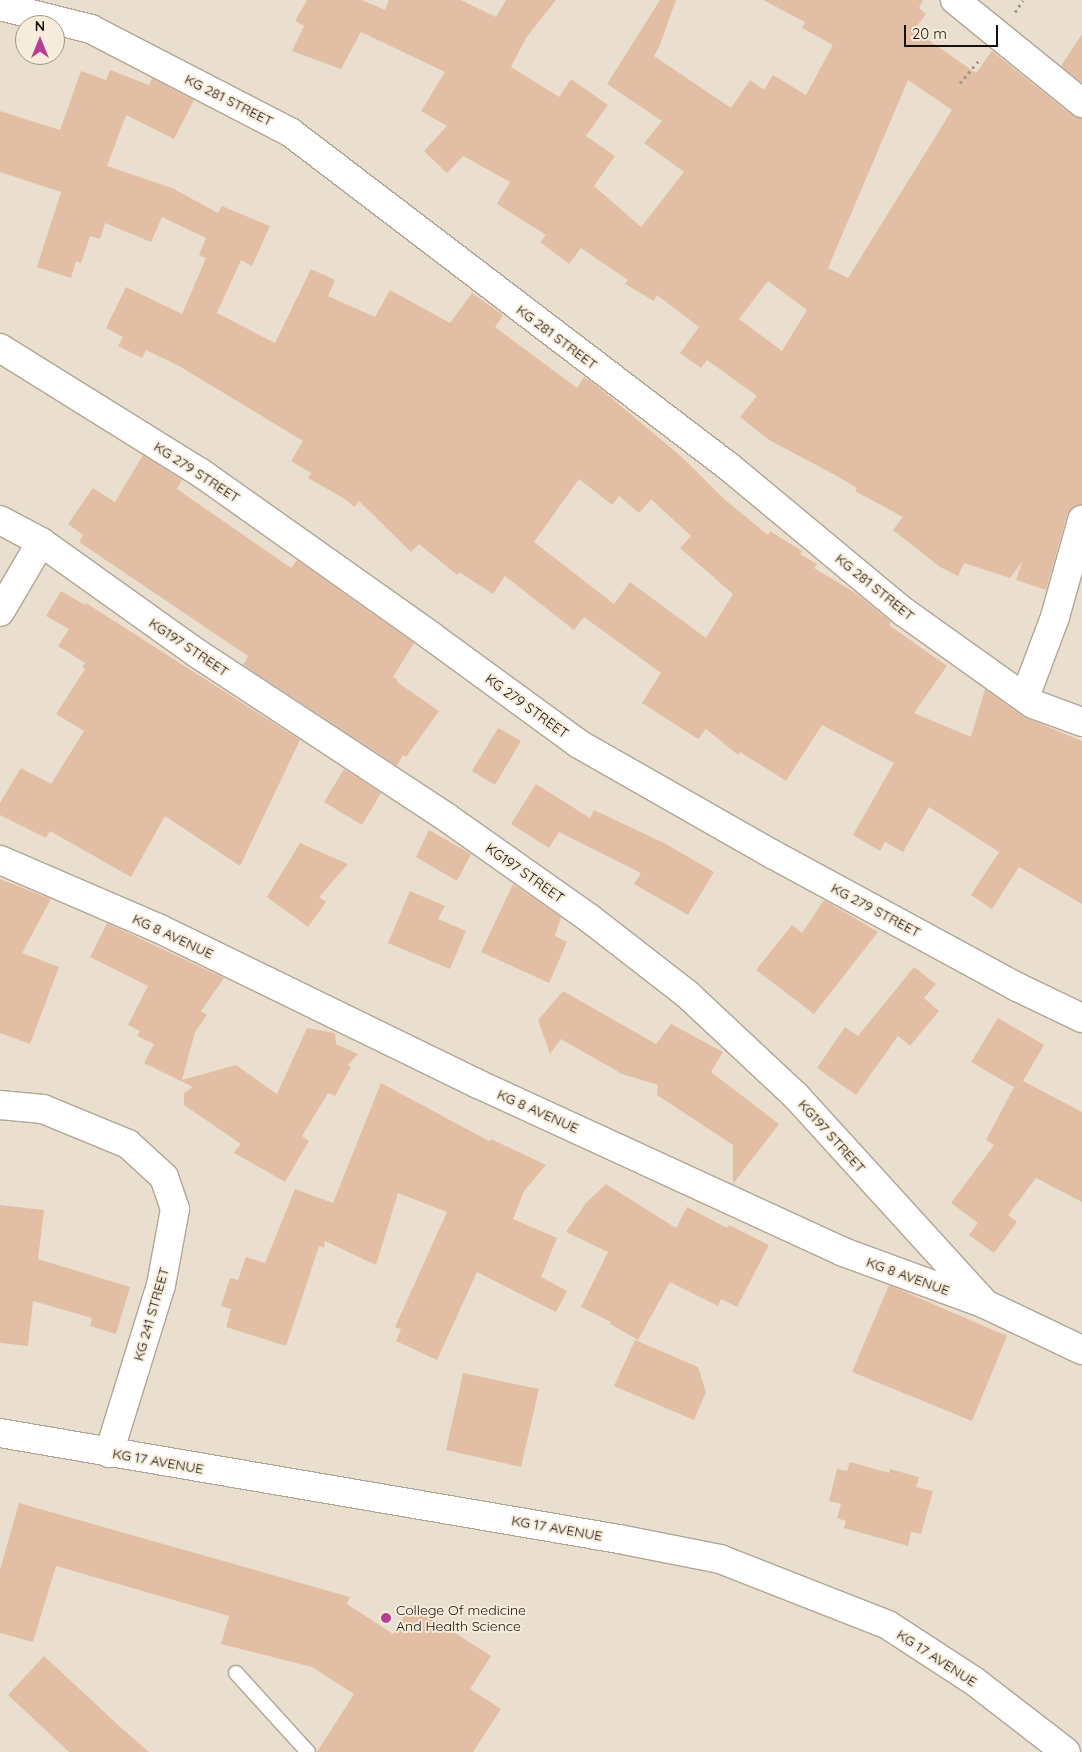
<!DOCTYPE html>
<style>
body{margin:0}
#map{position:relative;width:1082px;height:1752px;overflow:hidden;background:#eadfce;font-family:Quicksand,sans-serif}
div>[style]{position:absolute}
.building>*{inset:0;background:#e2bfa4}
.path>*{height:3px;margin-top:-1.5px;transform-origin:0;background:repeating-linear-gradient(90deg,#a0988a 0 2.5px,transparent 0 6.5px)}
.roads{filter:drop-shadow(1px 0 #afa595) drop-shadow(-1px 0 #afa595) drop-shadow(0 1px #afa595) drop-shadow(0 -1px #afa595)}
.service>*{height:14px;margin:-7px;padding:0 7px;transform-origin:7px;border-radius:7px;background:#fff}
.minor>*{height:28px;margin:-14px;padding:0 14px;transform-origin:14px;border-radius:14px;background:#fff}
.tertiary>*{height:28px;margin:-14px;padding:0 14px;transform-origin:14px;border-radius:14px;background:#fff}
.dots>*{width:14px;height:14px;translate:-50% -50%;box-sizing:border-box;border:2px solid #f7ecdb;border-radius:50%}
span{translate:-50% -50%;white-space:nowrap;text-align:center;line-height:1.15;-webkit-text-stroke:4px #f7ecdb;paint-order:stroke}
.street-label{font-size:14px;color:#15120c}
.poi-label{font-size:14px;color:#15120c}
.left{translate:0 -50%;text-align:left}
.north{position:absolute;left:15px;top:15px;width:50px;height:50px;box-sizing:border-box;background:#f7ecdb;border:1px solid #9d9588;border-radius:50%;rotate:0deg;font-size:14px;font-weight:700;line-height:20px;text-align:center;color:#15120c}
.north::after{content:'';display:block;margin:auto;width:18px;height:22px;background:#b63e93;clip-path:polygon(50% 0,100% 100%,50% 72%,0 100%)}
.scale{position:absolute;left:904px;top:25px;width:94px;height:22px;box-sizing:border-box;border:2px solid #15120c;border-top:0;padding-left:6px;font-size:15px;line-height:18px;white-space:nowrap;color:#15120c;-webkit-text-stroke:4px #f7ecdb;paint-order:stroke}
</style>
<div id="map">
<div class="building">
<i style="clip-path:polygon(evenodd,307px 0,362px 0,385px 10px,389px 0,461px 0,496px 17px,506px 0,556px 0,526px 38px,511px 67px,559px 97px,571px 79px,608px 105px,586px 136px,615px 156px,594px 186px,641px 227px,684px 172px,644px 143px,662px 121px,607px 84px,660px 0,676px 0,660px 45px,654px 56px,731px 108px,750px 80px,764px 90px,773px 75px,806px 95px,833px 45px,802px 28px,805px 22px,763px 0,923px 0,919px 8px,926px 14px,914px 30px,976px 73px,992px 51px,1072px 115px,1082px 118px,1082px 505px,1071px 509px,1067px 515px,1046px 590px,1016px 580px,1022px 562px,1010px 578px,964px 563px,958px 576px,940px 567px,893px 530px,903px 517px,855px 491px,857px 488px,835px 475px,769px 440px,740px 417px,757px 396px,707px 360px,701px 368px,680px 353px,699px 327px,657px 295px,654px 301px,625px 284px,628px 280px,581px 248px,569px 264px,540px 242px,546px 235px,497px 204px,510px 182px,463px 156px,447px 173px,424px 151px,447px 126px,421px 111px,445px 72px,361px 32px,341px 69px,292px 51px,304px 26px,295px 21px,307px 0,908px 80px,952px 110px,848px 278px,828px 268px,908px 80px,307px 0,768px 281px,807px 310px,782px 351px,739px 319px,768px 281px)"></i>
<i style="clip-path:polygon(1082px 34px,1082px 83px,1061px 66px)"></i>
<i style="clip-path:polygon(evenodd,110px 70px,149px 85px,152px 78px,194px 100px,174px 139px,126px 115px,107px 166px,172px 188px,218px 213px,222px 206px,270px 226px,252px 266px,241px 260px,217px 313px,275px 343px,311px 269px,335px 280px,328px 296px,375px 317px,390px 290px,450px 323px,472px 293px,503px 315px,495px 327px,577px 388px,584px 377px,597px 386px,684px 459px,724px 499px,768px 535px,770px 531px,802px 551px,800px 554px,817px 564px,814px 568px,857px 594px,891px 622px,889px 625px,947px 666px,914px 713px,971px 737px,985px 689px,1024px 717px,1082px 741px,1082px 904px,1019px 867px,992px 909px,971px 895px,999px 852px,929px 807px,903px 852px,885px 842px,880px 851px,853px 835px,894px 763px,822px 725px,786px 781px,740px 752px,738px 755px,706px 729px,698px 739px,642px 703px,661px 673px,584px 617px,574px 630px,505px 576px,493px 594px,459px 572px,457px 575px,419px 544px,411px 552px,359px 501px,354px 507px,345px 499px,308px 478px,311px 473px,291px 461px,303px 441px,179px 366px,146px 350px,142px 358px,118px 346px,123px 337px,106px 328px,126px 287px,182px 314px,206px 258px,199px 255px,206px 238px,162px 217px,151px 242px,105px 223px,100px 239px,90px 236px,81px 263px,76px 261px,71px 278px,37px 267px,61px 192px,0 172px,0 111px,60px 130px,81px 71px,106px 80px,110px 70px,579px 479px,612px 505px,619px 496px,639px 513px,651px 499px,691px 536px,680px 548px,733px 594px,706px 638px,630px 582px,614px 604px,534px 542px,579px 479px)"></i>
<i style="clip-path:polygon(143px 455px,182px 480px,177px 489px,291px 568px,297px 560px,414px 643px,393px 677px,398px 680px,397px 682px,439px 711px,406px 757px,403px 755px,397px 766px,243px 665px,248px 656px,79px 542px,83px 535px,68px 524px,93px 488px,115px 502px)"></i>
<i style="clip-path:polygon(61px 591px,85px 605px,86px 603px,300px 740px,240px 866px,165px 816px,131px 877px,50px 831px,46px 838px,0 815px,0 803px,21px 768px,51px 784px,84px 731px,56px 714px,85px 669px,82px 667px,85px 663px,58px 646px,69px 629px,46px 616px)"></i>
<i style="clip-path:polygon(498px 728px,521px 741px,495px 785px,472px 771px)"></i>
<i style="clip-path:polygon(344px 769px,381px 793px,362px 825px,324px 802px)"></i>
<i style="clip-path:polygon(536px 784px,590px 818px,594px 810px,666px 844px,714px 872px,688px 915px,634px 884px,641px 873px,559px 832px,549px 848px,511px 824px)"></i>
<i style="clip-path:polygon(429px 830px,471px 854px,457px 881px,416px 857px)"></i>
<i style="clip-path:polygon(300px 843px,348px 864px,319px 897px,326px 902px,308px 927px,267px 897px)"></i>
<i style="clip-path:polygon(0 879px,51px 899px,22px 953px,59px 967px,30px 1044px,0 1033px)"></i>
<i style="clip-path:polygon(513px 884px,561px 917px,555px 936px,567px 942px,549px 983px,481px 952px)"></i>
<i style="clip-path:polygon(410px 891px,445px 906px,438px 919px,466px 931px,450px 969px,388px 943px)"></i>
<i style="clip-path:polygon(824px 900px,878px 932px,814px 1014px,756px 970px,792px 925px,802px 933px)"></i>
<i style="clip-path:polygon(107px 923px,224px 978px,201px 1011px,207px 1015px,195px 1032px,182px 1080px,236px 1065px,277px 1094px,307px 1028px,335px 1033px,336px 1044px,358px 1054px,348px 1065px,351px 1067px,335px 1096px,328px 1093px,302px 1136px,309px 1141px,285px 1182px,234px 1153px,241px 1144px,184px 1105px,184px 1093px,193px 1087px,144px 1063px,154px 1044px,137px 1036px,140px 1031px,128px 1025px,148px 986px,90px 957px)"></i>
<i style="clip-path:polygon(914px 967px,936px 984px,924px 998px,939px 1011px,910px 1046px,898px 1036px,856px 1095px,817px 1068px,845px 1027px,858px 1036px)"></i>
<i style="clip-path:polygon(563px 991px,656px 1044px,671px 1024px,723px 1052px,711px 1072px,779px 1124px,733px 1184px,733px 1145px,657px 1095px,658px 1085px,622px 1074px,561px 1039px,550px 1054px,538px 1020px)"></i>
<i style="clip-path:polygon(998px 1018px,1044px 1045px,1023px 1081px,1082px 1112px,1082px 1202px,1036px 1178px,1008px 1215px,1017px 1222px,994px 1253px,969px 1235px,978px 1223px,951px 1203px,994px 1145px,986px 1140px,1014px 1087px,971px 1062px)"></i>
<i style="clip-path:polygon(381px 1083px,489px 1141px,491px 1139px,546px 1165px,524px 1191px,513px 1219px,557px 1238px,541px 1277px,567px 1291px,556px 1312px,477px 1272px,437px 1360px,396px 1341px,401px 1329px,395px 1327px,447px 1212px,398px 1193px,376px 1265px,325px 1241px,324px 1248px,319px 1246px,286px 1346px,226px 1327px,231px 1309px,221px 1306px,230px 1278px,238px 1280px,246px 1257px,265px 1263px,295px 1189px,333px 1203px)"></i>
<i style="clip-path:polygon(606px 1184px,676px 1228px,687px 1207px,727px 1228px,729px 1225px,769px 1245px,737px 1307px,721px 1299px,718px 1306px,670px 1282px,638px 1340px,610px 1324px,611px 1322px,581px 1307px,608px 1252px,566px 1232px,586px 1203px)"></i>
<i style="clip-path:polygon(0 1205px,44px 1210px,38px 1259px,130px 1287px,116px 1334px,90px 1326px,92px 1318px,33px 1301px,28px 1346px,0 1343px)"></i>
<i style="clip-path:polygon(889px 1285px,1007px 1336px,972px 1421px,852px 1372px)"></i>
<i style="clip-path:polygon(635px 1340px,698px 1367px,706px 1392px,694px 1420px,614px 1386px)"></i>
<i style="clip-path:polygon(463px 1373px,539px 1389px,521px 1467px,446px 1450px)"></i>
<i style="clip-path:polygon(850px 1462px,889px 1473px,890px 1469px,919px 1477px,916px 1487px,933px 1491px,921px 1534px,911px 1532px,908px 1546px,844px 1528px,846px 1521px,837px 1518px,841px 1504px,829px 1501px,837px 1469px,847px 1471px)"></i>
<i style="clip-path:polygon(19px 1503px,350px 1597px,347px 1604px,393px 1634px,411px 1605px,491px 1656px,470px 1689px,501px 1709px,473px 1752px,317px 1752px,354px 1694px,312px 1667px,221px 1644px,229px 1616px,56px 1566px,33px 1642px,0 1633px,0 1570px)"></i>
<i style="clip-path:polygon(44px 1656px,117px 1724px,149px 1752px,69px 1752px,8px 1695px)"></i>
</div>
<div class="path">
<i style="left:1015px;top:12px;width:14px;rotate:-56deg"></i>
<i style="left:960px;top:83px;width:31px;rotate:-50deg"></i>
</div>
<div class="roads">
<div class="service">
<i style="left:236px;top:1673px;width:107px;rotate:47.7deg"></i>
</div>
<div class="minor">
<i style="left:955px;top:0;width:164px;rotate:39deg"></i>
<i style="left:0;top:6px;width:94px;rotate:14.2deg"></i>
<i style="left:91px;top:29px;width:224px;rotate:27.4deg"></i>
<i style="left:290px;top:132px;width:551px;rotate:37.33deg"></i>
<i style="left:728px;top:466px;width:229px;rotate:39.7deg"></i>
<i style="left:904px;top:612px;width:158px;rotate:35.5deg"></i>
<i style="left:1033px;top:704px;width:52px;rotate:20.2deg"></i>
<i style="left:0;top:348px;width:237px;rotate:31.9deg"></i>
<i style="left:201px;top:473px;width:282px;rotate:35.3deg"></i>
<i style="left:431px;top:636px;width:183px;rotate:36.1deg"></i>
<i style="left:579px;top:744px;width:222px;rotate:29.7deg"></i>
<i style="left:772px;top:854px;width:279px;rotate:28.5deg"></i>
<i style="left:1017px;top:987px;width:72px;rotate:25.5deg"></i>
<i style="left:0;top:520px;width:47px;rotate:28.2deg"></i>
<i style="left:41px;top:542px;width:193px;rotate:35.5deg"></i>
<i style="left:198px;top:654px;width:297px;rotate:33.3deg"></i>
<i style="left:446px;top:817px;width:175px;rotate:35.2deg"></i>
<i style="left:589px;top:918px;width:124px;rotate:37.8deg"></i>
<i style="left:687px;top:994px;width:149px;rotate:43.1deg"></i>
<i style="left:796px;top:1096px;width:281px;rotate:47.7deg"></i>
<i style="left:0;top:612px;width:81px;rotate:-59.6deg"></i>
<i style="left:1025px;top:697px;width:85px;rotate:-69.4deg"></i>
<i style="left:1055px;top:617px;width:101px;rotate:-74.4deg"></i>
<i style="left:0;top:1105px;width:43px;rotate:5.3deg"></i>
<i style="left:43px;top:1109px;width:92px;rotate:22.4deg"></i>
<i style="left:128px;top:1144px;width:49px;rotate:42.5deg"></i>
<i style="left:164px;top:1177px;width:34px;rotate:71deg"></i>
<i style="left:175px;top:1209px;width:77px;rotate:100.4deg"></i>
<i style="left:161px;top:1285px;width:176px;rotate:107.2deg"></i>
</div>
<div class="tertiary">
<i style="left:0;top:860px;width:172px;rotate:23.3deg"></i>
<i style="left:158px;top:928px;width:356px;rotate:26deg"></i>
<i style="left:478px;top:1084px;width:402px;rotate:24.7deg"></i>
<i style="left:843px;top:1252px;width:151px;rotate:20.1deg"></i>
<i style="left:985px;top:1304px;width:107px;rotate:25.4deg"></i>
<i style="left:0;top:1433px;width:628px;rotate:9.72deg"></i>
<i style="left:619px;top:1539px;width:103px;rotate:11.2deg"></i>
<i style="left:720px;top:1559px;width:180px;rotate:21.4deg"></i>
<i style="left:888px;top:1625px;width:103px;rotate:33.1deg"></i>
<i style="left:974px;top:1681px;width:116px;rotate:37.7deg"></i>
</div>
</div>
<div class="dots">
<i style="left:386px;top:1618px;background:#b63e93"></i>
</div>
<div class="street-label">
<span style="left:229px;top:100px;rotate:27deg">KG 281 STREET</span>
<span style="left:557px;top:337px;rotate:37deg">KG 281 STREET</span>
<span style="left:197px;top:472px;rotate:33deg">KG 279 STREET</span>
<span style="left:875px;top:587px;rotate:39deg">KG 281 STREET</span>
<span style="left:189px;top:647px;rotate:34deg">KG197 STREET</span>
<span style="left:527px;top:706px;rotate:36deg">KG 279 STREET</span>
<span style="left:525px;top:873px;rotate:35deg">KG197 STREET</span>
<span style="left:876px;top:910px;rotate:28deg">KG 279 STREET</span>
<span style="left:173px;top:936px;rotate:25deg">KG 8 AVENUE</span>
<span style="left:538px;top:1111px;rotate:24deg">KG 8 AVENUE</span>
<span style="left:832px;top:1136px;rotate:48deg">KG197 STREET</span>
<span style="left:908px;top:1276px;rotate:20deg">KG 8 AVENUE</span>
<span style="left:151px;top:1314px;rotate:-74deg">KG 241 STREET</span>
<span style="left:158px;top:1461px;rotate:10deg">KG 17 AVENUE</span>
<span style="left:557px;top:1528px;rotate:10deg">KG 17 AVENUE</span>
<span style="left:937px;top:1658px;rotate:33deg">KG 17 AVENUE</span>
</div>
<div class="poi-label">
<span class="left" style="left:396px;top:1618px">College Of medicine<br>And Health Science</span>
</div>
<div class="north">N</div>
<div class="scale">20 m</div>
</div>
